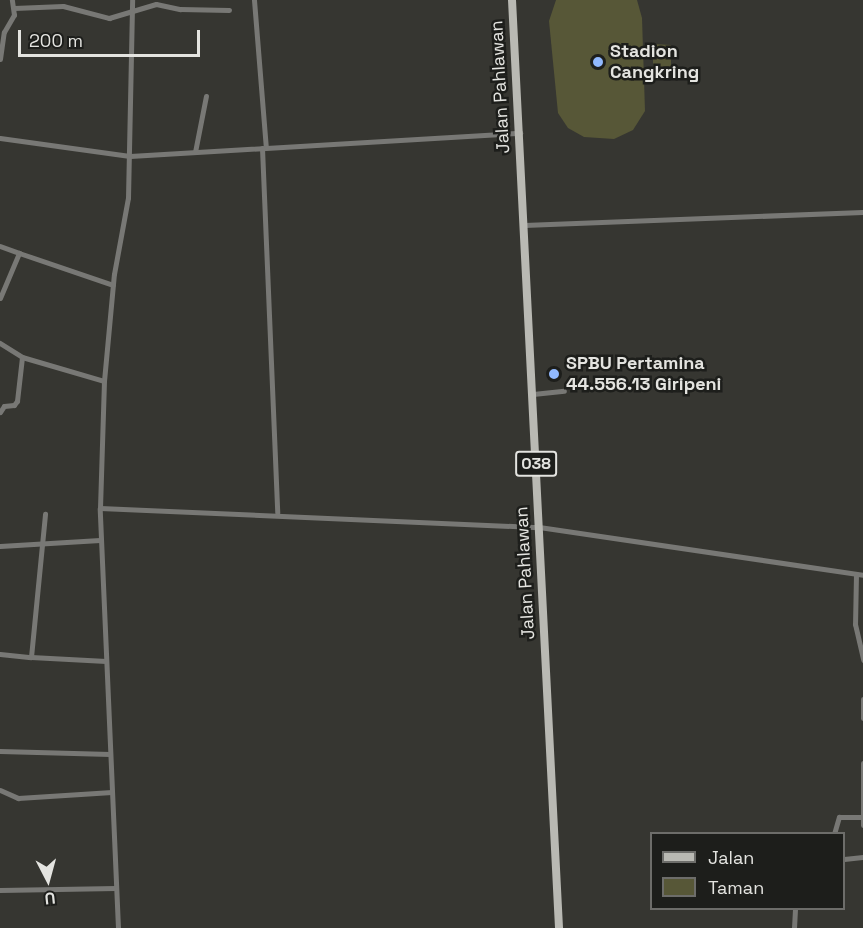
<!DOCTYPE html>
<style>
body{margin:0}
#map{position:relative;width:863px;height:928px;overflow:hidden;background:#363631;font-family:"Space Grotesk",sans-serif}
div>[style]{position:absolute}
.green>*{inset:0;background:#575737}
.street>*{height:5px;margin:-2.5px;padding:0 2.5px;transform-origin:2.5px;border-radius:2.5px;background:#787875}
.primary>*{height:8px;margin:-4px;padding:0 4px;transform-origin:4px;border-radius:4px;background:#b9b9b3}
.dots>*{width:16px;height:16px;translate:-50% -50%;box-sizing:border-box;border:3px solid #1d1e1b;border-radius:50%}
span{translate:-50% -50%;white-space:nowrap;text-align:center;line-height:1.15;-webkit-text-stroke:5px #1d1e1b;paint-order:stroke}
.shield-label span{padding:2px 4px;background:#1d1e1b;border:2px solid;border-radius:4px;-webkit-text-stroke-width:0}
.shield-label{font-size:16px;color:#e4e4e0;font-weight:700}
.poi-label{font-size:18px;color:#e4e4e0;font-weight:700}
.left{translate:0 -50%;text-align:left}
.street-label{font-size:18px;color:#e4e4e0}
.legend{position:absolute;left:650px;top:832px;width:195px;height:78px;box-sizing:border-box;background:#1d1e1b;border:2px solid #6d6d6a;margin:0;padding:8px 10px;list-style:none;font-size:18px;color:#e4e4e0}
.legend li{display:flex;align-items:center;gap:12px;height:30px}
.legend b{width:30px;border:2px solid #6d6d6a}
.north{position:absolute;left:18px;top:850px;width:60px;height:60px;-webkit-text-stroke:4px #1d1e1b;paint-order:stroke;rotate:174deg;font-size:16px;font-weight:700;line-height:24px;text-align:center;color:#e4e4e0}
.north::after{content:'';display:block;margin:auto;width:21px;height:27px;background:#e4e4e0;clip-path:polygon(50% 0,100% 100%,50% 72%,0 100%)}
.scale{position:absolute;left:18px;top:30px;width:182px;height:27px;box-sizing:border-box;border:3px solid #e4e4e0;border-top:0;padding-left:8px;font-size:18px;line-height:21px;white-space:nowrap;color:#e4e4e0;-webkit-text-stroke:4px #1d1e1b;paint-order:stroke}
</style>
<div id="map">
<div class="green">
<i style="clip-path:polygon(556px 0,637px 0,642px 18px,645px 111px,633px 130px,614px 139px,584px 137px,568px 128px,558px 113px,549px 21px)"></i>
<i style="clip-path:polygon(653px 44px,671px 45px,671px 73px,653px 74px)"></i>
</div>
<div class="street">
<i style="left:254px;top:0;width:148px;rotate:85.4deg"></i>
<i style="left:14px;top:8px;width:49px;rotate:-2.3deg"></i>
<i style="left:63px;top:6px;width:48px;rotate:14.6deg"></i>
<i style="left:109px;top:18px;width:49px;rotate:-16.6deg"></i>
<i style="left:156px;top:4px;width:25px;rotate:12deg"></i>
<i style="left:180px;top:9px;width:49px;rotate:1.2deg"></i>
<i style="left:0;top:59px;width:27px;rotate:-82deg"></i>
<i style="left:4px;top:32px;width:20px;rotate:-60deg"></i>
<i style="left:14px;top:15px;width:15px;rotate:-98deg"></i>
<i style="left:0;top:138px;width:131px;rotate:7.9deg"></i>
<i style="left:130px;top:156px;width:391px;rotate:-3.4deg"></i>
<i style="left:262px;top:148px;width:365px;rotate:87.6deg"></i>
<i style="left:195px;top:152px;width:57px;rotate:-78.9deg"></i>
<i style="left:524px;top:225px;width:339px;rotate:-2.2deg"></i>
<i style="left:0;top:246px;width:20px;rotate:20deg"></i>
<i style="left:0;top:298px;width:49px;rotate:-67.1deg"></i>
<i style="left:19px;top:253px;width:99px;rotate:18.8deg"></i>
<i style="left:0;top:343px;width:26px;rotate:32deg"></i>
<i style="left:533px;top:394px;width:31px;rotate:-6deg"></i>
<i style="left:0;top:412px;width:7px;rotate:-56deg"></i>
<i style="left:4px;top:406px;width:10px;rotate:-6deg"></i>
<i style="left:14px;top:405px;width:5px;rotate:-53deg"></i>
<i style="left:17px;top:401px;width:44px;rotate:-83.5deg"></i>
<i style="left:22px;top:357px;width:85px;rotate:16.3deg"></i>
<i style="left:100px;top:508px;width:439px;rotate:2.5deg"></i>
<i style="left:539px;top:527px;width:328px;rotate:8.4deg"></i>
<i style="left:0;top:546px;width:100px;rotate:-3.4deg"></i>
<i style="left:856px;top:574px;width:50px;rotate:91.1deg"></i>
<i style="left:855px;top:624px;width:37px;rotate:77deg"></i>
<i style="left:0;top:654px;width:31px;rotate:6deg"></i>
<i style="left:31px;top:657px;width:144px;rotate:-84.4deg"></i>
<i style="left:31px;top:657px;width:75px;rotate:3.1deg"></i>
<i style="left:863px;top:699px;width:19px;rotate:90deg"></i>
<i style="left:0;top:751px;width:110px;rotate:1.6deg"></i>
<i style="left:863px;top:763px;width:62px;rotate:90deg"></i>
<i style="left:0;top:790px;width:20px;rotate:24deg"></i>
<i style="left:18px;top:798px;width:94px;rotate:-3.7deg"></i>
<i style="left:834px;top:834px;width:18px;rotate:-74deg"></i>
<i style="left:839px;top:817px;width:24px"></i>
<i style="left:844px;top:859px;width:19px;rotate:-6deg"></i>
<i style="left:0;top:890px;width:116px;rotate:-1deg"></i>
<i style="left:118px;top:928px;width:420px;rotate:-92.5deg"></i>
<i style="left:100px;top:508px;width:127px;rotate:-88.2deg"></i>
<i style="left:104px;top:381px;width:107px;rotate:-84.7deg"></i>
<i style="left:114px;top:274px;width:77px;rotate:-79.6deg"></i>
<i style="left:128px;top:198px;width:198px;rotate:-88.8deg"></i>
<i style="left:794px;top:928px;width:20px;rotate:-87deg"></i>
</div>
<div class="primary">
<i style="left:512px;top:0;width:929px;rotate:87.1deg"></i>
</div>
<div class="dots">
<i style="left:598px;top:62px;background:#90b8fd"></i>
<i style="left:554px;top:374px;background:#90b8fd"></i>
</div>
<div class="shield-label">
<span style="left:536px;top:464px">038</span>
</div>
<div class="poi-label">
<span class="left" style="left:610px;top:62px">Stadion<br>Cangkring</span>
<span class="left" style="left:566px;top:374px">SPBU Pertamina<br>44.556.13 Giripeni</span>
</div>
<div class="street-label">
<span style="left:500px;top:87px;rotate:-93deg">Jalan Pahlawan</span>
<span style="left:525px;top:573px;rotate:-93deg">Jalan Pahlawan</span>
</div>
<ul class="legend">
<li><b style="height:8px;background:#b9b9b3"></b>Jalan</li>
<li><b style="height:16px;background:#575737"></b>Taman</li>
</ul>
<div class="north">U</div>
<div class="scale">200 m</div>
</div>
